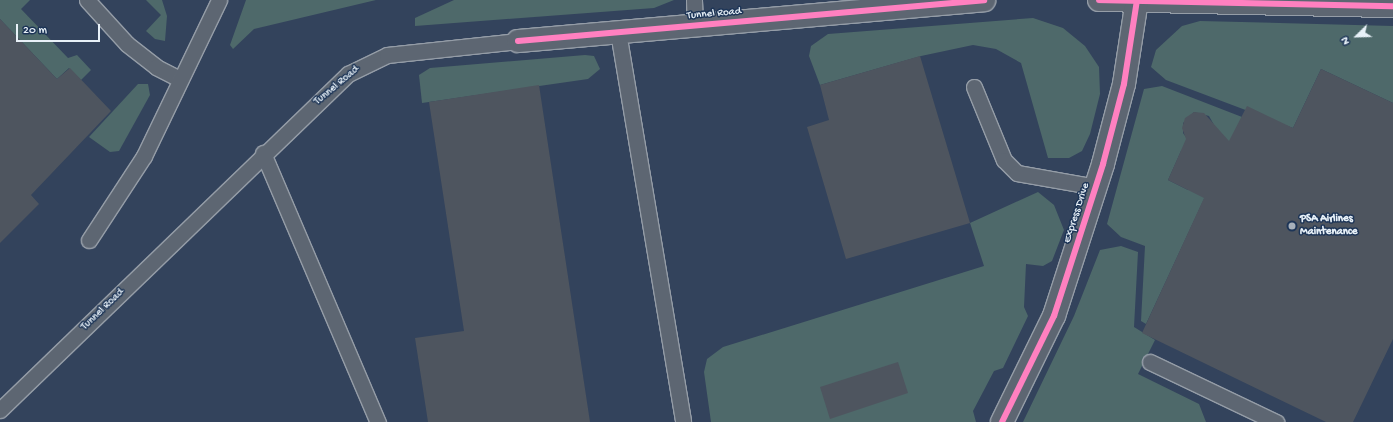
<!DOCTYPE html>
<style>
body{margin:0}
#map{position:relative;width:1393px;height:422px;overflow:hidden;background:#2a374a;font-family:"Gochi Hand",sans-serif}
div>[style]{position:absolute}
.built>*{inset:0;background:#33435c}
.green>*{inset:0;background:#4e696a}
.building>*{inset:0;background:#4e555f}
.roads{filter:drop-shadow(1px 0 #959da7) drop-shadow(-1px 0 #959da7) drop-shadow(0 1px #959da7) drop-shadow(0 -1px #959da7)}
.lane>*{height:15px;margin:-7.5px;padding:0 7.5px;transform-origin:7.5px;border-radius:7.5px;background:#5d6672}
.street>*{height:22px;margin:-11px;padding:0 11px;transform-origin:11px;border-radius:11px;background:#5d6672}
.cycleway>*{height:6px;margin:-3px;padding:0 3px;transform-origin:3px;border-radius:3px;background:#ff80c0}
.dots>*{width:11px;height:11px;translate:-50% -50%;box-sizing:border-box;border:2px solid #1d3557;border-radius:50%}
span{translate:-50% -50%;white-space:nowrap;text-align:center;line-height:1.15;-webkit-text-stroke:3px #1d3557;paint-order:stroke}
.street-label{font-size:11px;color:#e8f1f8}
.poi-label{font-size:11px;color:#e8f1f8;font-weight:700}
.left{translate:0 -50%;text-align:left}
.north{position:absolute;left:1337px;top:16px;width:40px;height:40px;-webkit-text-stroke:3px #1d3557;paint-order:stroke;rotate:247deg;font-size:11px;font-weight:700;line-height:16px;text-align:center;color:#e8f1f8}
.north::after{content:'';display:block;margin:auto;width:14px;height:18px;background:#e8f1f8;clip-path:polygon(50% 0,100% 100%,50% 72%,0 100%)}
.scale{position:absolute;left:16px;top:24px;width:84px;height:18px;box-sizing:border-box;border:2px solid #e8f1f8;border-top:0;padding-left:5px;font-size:12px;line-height:14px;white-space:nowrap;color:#e8f1f8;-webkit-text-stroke:3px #1d3557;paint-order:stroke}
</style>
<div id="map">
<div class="built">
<i style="clip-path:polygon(0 0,1393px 0,1393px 422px,0 422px)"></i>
</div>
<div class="green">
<i style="clip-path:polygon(0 0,30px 0,21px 9px,68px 58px,77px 55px,91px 70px,81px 80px,69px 68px,57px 79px,0 19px)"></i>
<i style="clip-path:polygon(146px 0,162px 0,167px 16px,165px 41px,155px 39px,146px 31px,161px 15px)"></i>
<i style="clip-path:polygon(246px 0,376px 0,254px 29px,233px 49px,230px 45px)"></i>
<i style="clip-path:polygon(454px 0,674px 0,654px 8px,415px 26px,415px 18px)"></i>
<i style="clip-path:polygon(1033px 18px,1063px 28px,1085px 46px,1099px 67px,1100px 94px,1090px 134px,1082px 151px,1069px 158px,1048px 158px,1021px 63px,996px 49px,973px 45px,921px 56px,820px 85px,809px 56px,811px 46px,828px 34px)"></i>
<i style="clip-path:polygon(1200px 21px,1393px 26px,1393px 103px,1321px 69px,1293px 128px,1166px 80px,1151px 67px,1156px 50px,1182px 26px)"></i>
<i style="clip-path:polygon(585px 55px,594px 56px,600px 69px,588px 79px,422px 103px,419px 75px,430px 68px)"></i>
<i style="clip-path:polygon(138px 84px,148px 84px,150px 95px,119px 151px,110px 152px,89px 137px)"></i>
<i style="clip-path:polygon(evenodd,1162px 86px,1242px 117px,1146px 324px,1141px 321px,1145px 246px,1121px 237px,1107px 224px,1144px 89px,1162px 86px,1194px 112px,1209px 116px,1214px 125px,1189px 141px,1183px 133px,1183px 123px,1194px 112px,1162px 86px,1181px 151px,1188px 190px,1168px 180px,1181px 151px)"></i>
<i style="clip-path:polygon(1038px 192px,1054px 205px,1064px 230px,1052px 261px,1043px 266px,1026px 264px,1024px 307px,1028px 316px,1003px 368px,994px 371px,973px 411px,976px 422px,711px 422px,704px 372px,707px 359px,723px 347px,984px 266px,970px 223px)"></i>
<i style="clip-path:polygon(1121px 246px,1138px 252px,1134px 327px,1155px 340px,1138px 374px,1199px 404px,1206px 422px,1023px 422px,1074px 316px,1100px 250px)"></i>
</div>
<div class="building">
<i style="clip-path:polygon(0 19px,57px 79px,70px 68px,111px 111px,31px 195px,39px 204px,0 243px)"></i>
<i style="clip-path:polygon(920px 56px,970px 223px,846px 259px,807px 127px,829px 120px,820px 85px)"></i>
<i style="clip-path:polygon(1321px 69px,1393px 103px,1393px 339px,1353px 422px,1326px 422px,1142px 333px,1204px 198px,1168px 180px,1186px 139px,1182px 128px,1185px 118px,1194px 112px,1204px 113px,1229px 141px,1247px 106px,1293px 128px)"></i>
<i style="clip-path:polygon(539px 85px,590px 422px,428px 422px,415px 338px,464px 331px,429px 102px)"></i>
<i style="clip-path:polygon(898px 362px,908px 393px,830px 419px,820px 387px)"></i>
</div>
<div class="roads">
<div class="lane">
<i style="left:87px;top:0;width:59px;rotate:47.7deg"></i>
<i style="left:127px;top:44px;width:37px;rotate:38deg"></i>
<i style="left:156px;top:67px;width:27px;rotate:27deg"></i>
<i style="left:694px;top:0;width:25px;rotate:88deg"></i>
<i style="left:618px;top:32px;width:395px;rotate:80.5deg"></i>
<i style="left:974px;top:87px;width:79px;rotate:67.7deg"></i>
<i style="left:1004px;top:160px;width:18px;rotate:45deg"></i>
<i style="left:1017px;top:173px;width:80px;rotate:10deg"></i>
<i style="left:263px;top:153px;width:293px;rotate:66.9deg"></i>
<i style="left:89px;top:240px;width:100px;rotate:-56.8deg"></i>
<i style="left:144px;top:156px;width:173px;rotate:-64.3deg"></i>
<i style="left:1150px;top:362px;width:140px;rotate:25.5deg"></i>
<i style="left:0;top:410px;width:484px;rotate:-44deg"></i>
<i style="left:348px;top:74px;width:43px;rotate:-26deg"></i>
<i style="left:387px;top:55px;width:132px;rotate:-6.1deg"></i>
</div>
<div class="street">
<i style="left:1099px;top:0;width:294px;rotate:1.2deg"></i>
<i style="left:518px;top:41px;width:468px;rotate:-5deg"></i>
<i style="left:1002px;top:422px;width:118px;rotate:-63.9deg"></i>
<i style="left:1054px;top:316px;width:160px;rotate:-72.1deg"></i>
<i style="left:1103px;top:164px;width:83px;rotate:-75.3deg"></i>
<i style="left:1124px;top:84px;width:85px;rotate:-81.2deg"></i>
</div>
</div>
<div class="cycleway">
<i style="left:1099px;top:0;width:294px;rotate:1.2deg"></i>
<i style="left:518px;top:41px;width:468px;rotate:-5deg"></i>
<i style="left:1002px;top:422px;width:118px;rotate:-63.9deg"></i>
<i style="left:1054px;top:316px;width:160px;rotate:-72.1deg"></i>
<i style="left:1103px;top:164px;width:83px;rotate:-75.3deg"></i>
<i style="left:1124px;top:84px;width:85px;rotate:-81.2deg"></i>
</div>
<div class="dots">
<i style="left:1292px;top:226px;background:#a6b0bb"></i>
</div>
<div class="street-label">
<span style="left:714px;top:14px;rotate:-5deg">Tunnel Road</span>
<span style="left:337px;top:86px;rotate:-40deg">Tunnel Road</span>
<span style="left:1077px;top:213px;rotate:-72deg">Express Drive</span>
<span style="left:103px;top:310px;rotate:-44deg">Tunnel Road</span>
</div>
<div class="poi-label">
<span class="left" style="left:1300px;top:226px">PSA Airlines<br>Maintenance</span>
</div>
<div class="north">N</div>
<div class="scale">20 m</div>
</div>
